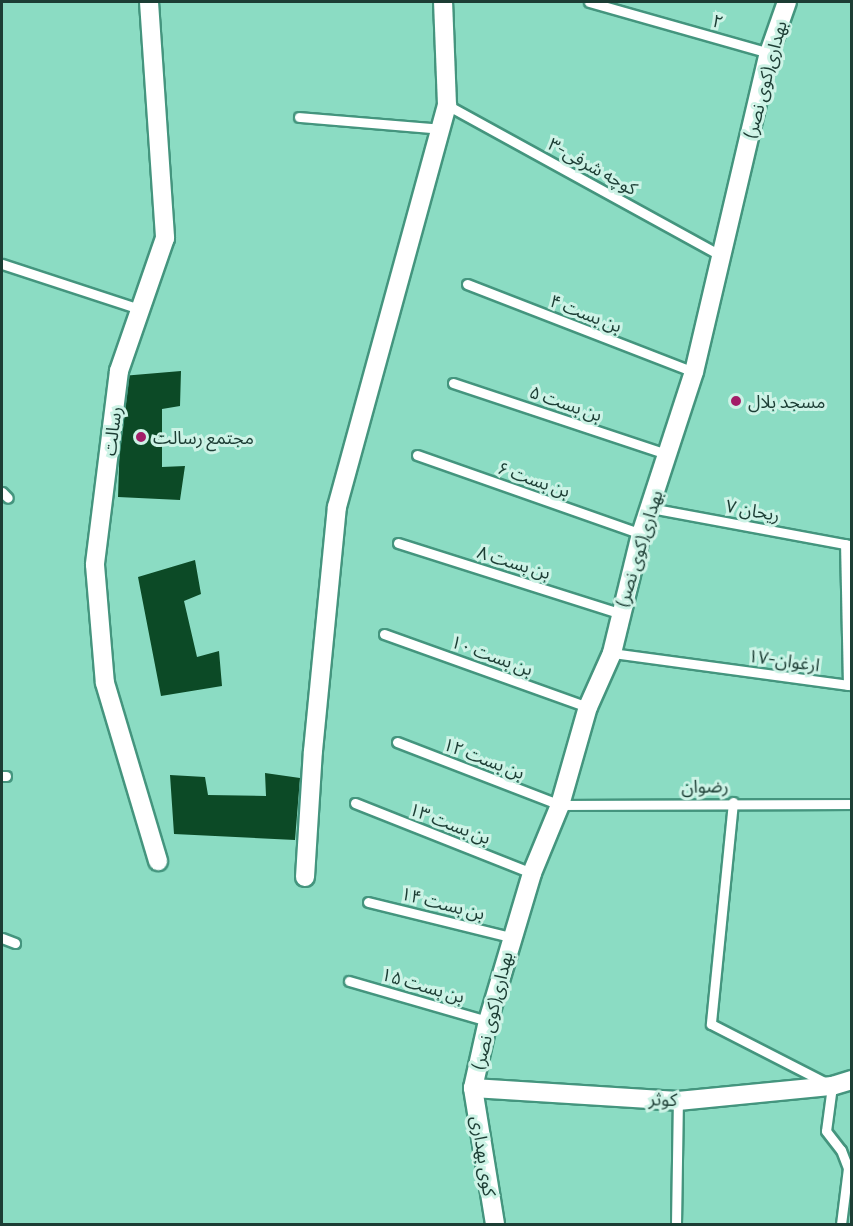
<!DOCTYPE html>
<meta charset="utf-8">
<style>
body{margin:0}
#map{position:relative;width:853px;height:1226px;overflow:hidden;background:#8bdcc3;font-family:Barlow,"Noto Sans Arabic",sans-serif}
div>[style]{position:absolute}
.building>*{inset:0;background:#0c4a26}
.roads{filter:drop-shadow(2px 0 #44957e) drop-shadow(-2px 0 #44957e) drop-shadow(0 2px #44957e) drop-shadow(0 -2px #44957e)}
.lane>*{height:9px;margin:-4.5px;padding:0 4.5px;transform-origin:4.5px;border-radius:4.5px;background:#fff}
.street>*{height:18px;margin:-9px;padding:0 9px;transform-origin:9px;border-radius:9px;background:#fff}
.dots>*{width:16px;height:16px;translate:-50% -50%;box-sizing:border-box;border:3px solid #cdf3e6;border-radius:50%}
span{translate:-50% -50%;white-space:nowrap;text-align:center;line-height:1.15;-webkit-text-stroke:6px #cdf3e6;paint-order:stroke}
.street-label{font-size:18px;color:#1c3d34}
.poi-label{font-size:18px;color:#1c3d34}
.left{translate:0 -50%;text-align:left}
.frame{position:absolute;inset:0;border:3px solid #1c3d34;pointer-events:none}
</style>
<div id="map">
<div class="building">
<i style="clip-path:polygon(181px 371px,180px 406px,162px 409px,162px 467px,185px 466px,180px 500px,118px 497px,122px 376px)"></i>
<i style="clip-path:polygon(195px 560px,201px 594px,184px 601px,197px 657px,219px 651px,222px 686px,161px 696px,138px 577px)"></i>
<i style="clip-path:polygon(265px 773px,300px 778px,295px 840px,174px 834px,170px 775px,205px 777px,208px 795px,266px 796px)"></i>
</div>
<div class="roads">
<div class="lane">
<i style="left:589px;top:2px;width:187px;rotate:15.8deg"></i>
<i style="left:447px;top:105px;width:314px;rotate:28.8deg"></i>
<i style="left:299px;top:117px;width:143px;rotate:4.8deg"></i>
<i style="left:2px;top:264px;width:145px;rotate:18.1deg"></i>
<i style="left:467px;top:284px;width:243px;rotate:21.2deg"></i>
<i style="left:453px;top:383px;width:225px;rotate:18.4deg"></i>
<i style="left:417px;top:455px;width:238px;rotate:19.4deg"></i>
<i style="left:2px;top:492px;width:8px;rotate:45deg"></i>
<i style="left:650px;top:508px;width:202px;rotate:10.5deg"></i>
<i style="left:398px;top:543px;width:232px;rotate:17.6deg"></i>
<i style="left:384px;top:634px;width:217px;rotate:19.7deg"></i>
<i style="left:612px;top:653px;width:238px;rotate:7.7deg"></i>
<i style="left:848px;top:685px;width:141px;rotate:-91.2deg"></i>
<i style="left:397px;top:742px;width:175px;rotate:21.1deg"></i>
<i style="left:560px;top:805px;width:292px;rotate:-0.2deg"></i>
<i style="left:2px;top:776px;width:4px"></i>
<i style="left:733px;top:802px;width:223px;rotate:95.7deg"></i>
<i style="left:711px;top:1024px;width:136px;rotate:27.1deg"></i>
<i style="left:832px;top:1086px;width:45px;rotate:97.6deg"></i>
<i style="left:826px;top:1131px;width:24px;rotate:52deg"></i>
<i style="left:841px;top:1150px;width:19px;rotate:69deg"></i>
<i style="left:848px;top:1168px;width:56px;rotate:97.1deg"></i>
<i style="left:355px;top:803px;width:190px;rotate:21.6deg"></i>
<i style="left:368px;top:902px;width:147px;rotate:13.8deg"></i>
<i style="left:2px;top:938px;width:14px;rotate:21deg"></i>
<i style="left:349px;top:981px;width:145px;rotate:16.1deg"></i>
<i style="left:676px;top:1224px;width:123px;rotate:-89.1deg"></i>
</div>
<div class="street">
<i style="left:149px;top:2px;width:237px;rotate:86.1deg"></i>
<i style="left:165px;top:238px;width:141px;rotate:109.1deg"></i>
<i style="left:119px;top:371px;width:195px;rotate:97.1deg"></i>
<i style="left:95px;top:565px;width:118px;rotate:85.2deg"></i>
<i style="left:105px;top:683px;width:186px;rotate:73.4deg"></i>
<i style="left:305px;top:877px;width:126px;rotate:-86.4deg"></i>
<i style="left:313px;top:751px;width:245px;rotate:-84.4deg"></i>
<i style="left:337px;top:507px;width:417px;rotate:-74.7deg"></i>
<i style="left:447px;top:105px;width:103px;rotate:-92.2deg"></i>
<i style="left:473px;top:1088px;width:205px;rotate:3.6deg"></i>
<i style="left:678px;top:1101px;width:155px;rotate:-5.6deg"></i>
<i style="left:832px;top:1086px;width:21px;rotate:-17deg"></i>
<i style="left:495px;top:1224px;width:138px;rotate:-99.2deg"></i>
<i style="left:473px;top:1088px;width:69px;rotate:-77.4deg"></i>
<i style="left:488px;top:1021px;width:154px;rotate:-73.4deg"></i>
<i style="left:532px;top:873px;width:74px;rotate:-67.6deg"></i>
<i style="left:560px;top:805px;width:102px;rotate:-74.1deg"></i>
<i style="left:588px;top:707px;width:59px;rotate:-66deg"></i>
<i style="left:612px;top:653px;width:122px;rotate:-76.3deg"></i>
<i style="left:641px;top:534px;width:170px;rotate:-71.9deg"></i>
<i style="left:694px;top:372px;width:328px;rotate:-76.8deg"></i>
<i style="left:769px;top:53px;width:54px;rotate:-70.6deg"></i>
</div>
</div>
<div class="dots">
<i style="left:736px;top:401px;background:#a31d68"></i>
<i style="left:141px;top:437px;background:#a31d68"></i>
</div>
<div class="street-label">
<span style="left:718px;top:21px;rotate:16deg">۲</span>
<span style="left:765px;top:79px;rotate:-75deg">بهداری(کوی نصر)</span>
<span style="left:593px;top:166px;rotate:29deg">کوچه شرفی-۳</span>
<span style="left:586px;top:313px;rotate:21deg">بن بست ۴</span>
<span style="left:566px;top:403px;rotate:19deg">بن بست ۵</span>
<span style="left:112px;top:431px;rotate:-83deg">رسالت</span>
<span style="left:534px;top:479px;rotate:19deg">بن بست ۶</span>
<span style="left:753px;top:510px;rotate:10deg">ریحان ۷</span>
<span style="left:639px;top:548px;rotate:-73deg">بهداری(کوی نصر)</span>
<span style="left:514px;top:562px;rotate:17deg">بن بست ۸</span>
<span style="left:492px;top:655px;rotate:20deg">بن بست ۱۰</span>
<span style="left:784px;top:660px;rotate:8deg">ارغوان-۱۷</span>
<span style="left:484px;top:758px;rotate:21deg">بن بست ۱۲</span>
<span style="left:705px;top:786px;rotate:-1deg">رضوان</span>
<span style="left:450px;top:823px;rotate:21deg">بن بست ۱۳</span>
<span style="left:443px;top:903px;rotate:14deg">بن بست ۱۴</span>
<span style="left:423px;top:985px;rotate:16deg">بن بست ۱۵</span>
<span style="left:492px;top:1010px;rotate:-76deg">بهداری(کوی نصر)</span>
<span style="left:663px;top:1099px;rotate:2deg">کوثر</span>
<span style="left:484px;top:1156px;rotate:81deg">کوی بهداری</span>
</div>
<div class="poi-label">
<span class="left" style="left:748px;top:401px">مسجد بلال</span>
<span class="left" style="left:153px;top:437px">مجتمع رسالت</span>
</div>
<div class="frame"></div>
</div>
